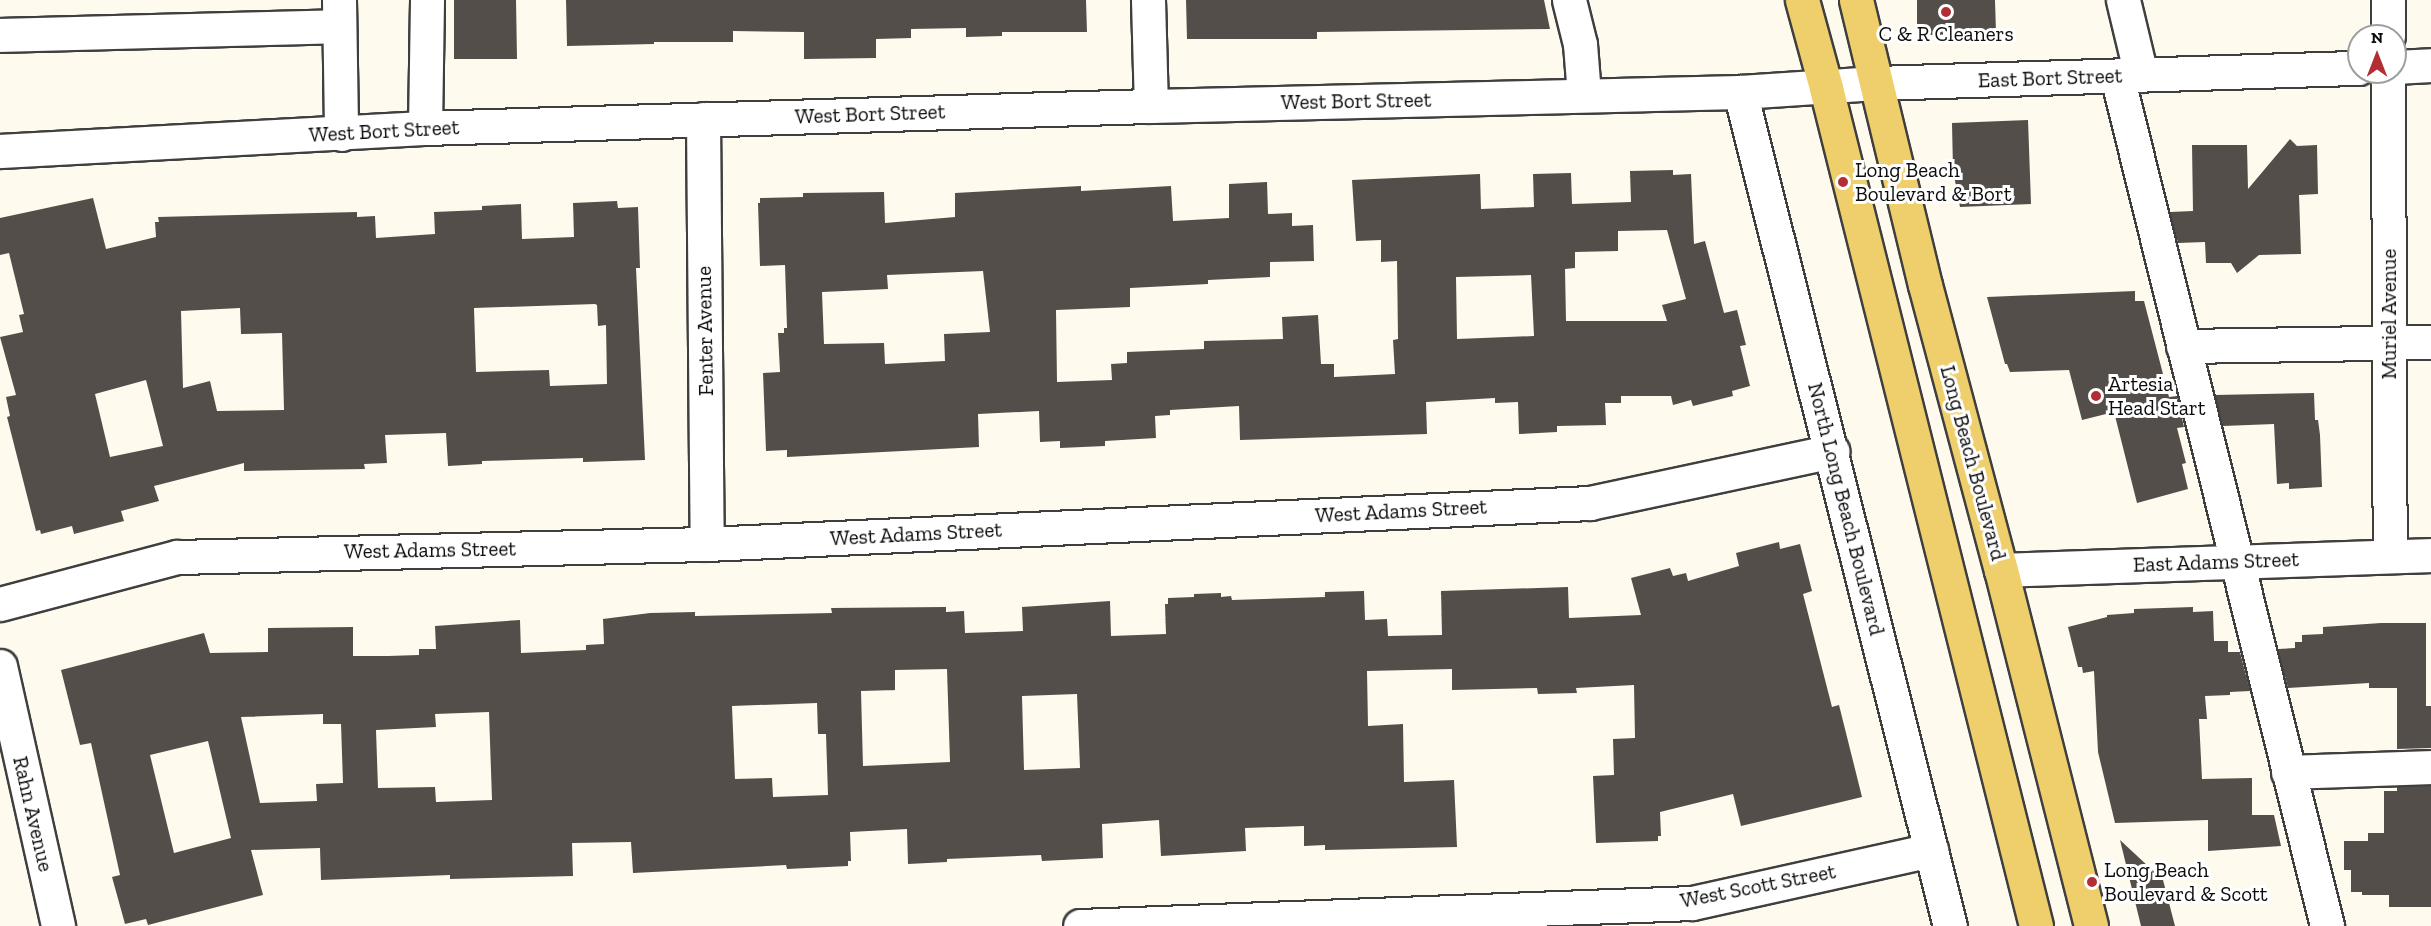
<!DOCTYPE html>
<style>
body{margin:0}
#map{position:relative;width:2431px;height:926px;overflow:hidden;background:#fefaed;font-family:"Zilla Slab",serif}
div>[style]{position:absolute}
.building>*{inset:0;background:#544e4a}
.roads{filter:drop-shadow(2px 0 #3f3f3f) drop-shadow(-2px 0 #3f3f3f) drop-shadow(0 2px #3f3f3f) drop-shadow(0 -2px #3f3f3f)}
.minor>*{height:33px;margin:-16.5px;padding:0 16.5px;transform-origin:16.5px;border-radius:16.5px;background:#fff}
.major>*{height:33px;margin:-16.5px;padding:0 16.5px;transform-origin:16.5px;border-radius:16.5px;background:#efcf6b}
.dots>*{width:16px;height:16px;translate:-50% -50%;box-sizing:border-box;border:3px solid #fff;border-radius:50%}
span{translate:-50% -50%;white-space:nowrap;text-align:center;line-height:1.15;-webkit-text-stroke:6px #fff;paint-order:stroke}
.poi-label{font-size:21px;color:#0c0c0c}
.left{translate:0 -50%;text-align:left}
.street-label{font-size:21px;color:#0c0c0c}
.north{position:absolute;left:2347px;top:24px;width:60px;height:60px;box-sizing:border-box;background:#fff;border:2px solid #9e9e9e;border-radius:50%;rotate:0deg;font-size:16px;font-weight:700;line-height:24px;text-align:center;color:#0c0c0c}
.north::after{content:'';display:block;margin:auto;width:21px;height:27px;background:#b32e34;clip-path:polygon(50% 0,100% 100%,50% 72%,0 100%)}
</style>
<div id="map">
<div class="building">
<i style="clip-path:polygon(454px 0,516px 0,517px 59px,454px 59px)"></i>
<i style="clip-path:polygon(566px 0,1086px 0,1087px 32px,1002px 32px,1002px 36px,966px 37px,966px 28px,911px 29px,911px 38px,876px 39px,876px 58px,804px 59px,804px 32px,733px 31px,733px 42px,654px 42px,654px 44px,567px 46px)"></i>
<i style="clip-path:polygon(1186px 0,1544px 0,1550px 29px,1317px 32px,1317px 39px,1187px 39px)"></i>
<i style="clip-path:polygon(1917px 0,1995px 0,1996px 33px,1931px 35px,1917px 25px)"></i>
<i style="clip-path:polygon(2028px 120px,2031px 204px,1960px 207px,1953px 170px,1952px 123px)"></i>
<i style="clip-path:polygon(2290px 139px,2297px 146px,2317px 145px,2318px 194px,2299px 195px,2301px 254px,2259px 255px,2237px 273px,2231px 263px,2206px 263px,2205px 242px,2178px 243px,2170px 212px,2193px 211px,2192px 145px,2247px 145px,2248px 189px)"></i>
<i style="clip-path:polygon(evenodd,1673px 170px,1673px 175px,1691px 174px,1694px 244px,1705px 241px,1724px 313px,1737px 310px,1746px 345px,1740px 346px,1750px 386px,1732px 391px,1733px 396px,1693px 406px,1691px 400px,1673px 405px,1671px 396px,1621px 396px,1621px 403px,1605px 403px,1606px 425px,1557px 426px,1557px 432px,1519px 434px,1518px 402px,1495px 403px,1495px 398px,1426px 402px,1427px 434px,1240px 440px,1239px 406px,1170px 410px,1170px 415px,1155px 416px,1156px 438px,1105px 441px,1105px 446px,1060px 448px,1060px 441px,1040px 442px,1039px 411px,978px 414px,979px 447px,787px 457px,787px 450px,766px 451px,763px 373px,780px 372px,778px 333px,784px 333px,784px 328px,787px 328px,785px 265px,760px 266px,758px 203px,760px 203px,760px 198px,803px 197px,803px 193px,884px 192px,885px 223px,955px 217px,955px 193px,1081px 186px,1081px 191px,1171px 186px,1173px 221px,1229px 218px,1229px 184px,1267px 182px,1268px 214px,1292px 213px,1292px 226px,1313px 225px,1314px 261px,1270px 262px,1270px 277px,1208px 280px,1208px 284px,1130px 288px,1130px 307px,1056px 310px,1057px 382px,1112px 380px,1111px 364px,1127px 363px,1127px 352px,1204px 349px,1204px 341px,1283px 339px,1282px 317px,1318px 315px,1321px 364px,1334px 364px,1334px 377px,1395px 374px,1393px 340px,1398px 339px,1397px 261px,1381px 262px,1381px 240px,1356px 241px,1352px 180px,1480px 174px,1481px 209px,1534px 207px,1533px 174px,1571px 173px,1572px 204px,1631px 202px,1630px 171px,1673px 170px,1667px 230px,1686px 299px,1662px 305px,1667px 321px,1566px 321px,1565px 269px,1575px 268px,1575px 252px,1618px 251px,1618px 231px,1667px 230px,1673px 170px,983px 271px,990px 332px,944px 334px,945px 361px,885px 364px,884px 343px,824px 344px,822px 292px,888px 289px,887px 275px,983px 271px,1673px 170px,1531px 275px,1534px 336px,1457px 339px,1456px 277px,1531px 275px)"></i>
<i style="clip-path:polygon(evenodd,93px 198px,106px 249px,156px 237px,155px 222px,159px 222px,158px 217px,357px 212px,357px 217px,375px 216px,376px 238px,435px 234px,434px 212px,482px 210px,482px 206px,521px 204px,522px 239px,574px 237px,573px 203px,617px 201px,618px 208px,638px 207px,640px 268px,636px 268px,645px 460px,583px 462px,583px 458px,482px 461px,482px 464px,448px 466px,446px 433px,385px 435px,387px 463px,364px 464px,365px 469px,244px 471px,244px 463px,154px 486px,159px 501px,121px 511px,124px 521px,74px 534px,72px 526px,41px 534px,40px 530px,36px 531px,7px 417px,10px 416px,6px 397px,16px 395px,0 337px,23px 332px,19px 315px,24px 314px,9px 253px,0 255px,0 218px,93px 198px,595px 304px,597px 305px,598px 326px,606px 325px,607px 384px,550px 386px,549px 370px,476px 372px,474px 308px,595px 304px,93px 198px,240px 308px,241px 334px,282px 333px,284px 410px,217px 411px,210px 381px,183px 388px,181px 311px,240px 308px,93px 198px,146px 380px,163px 446px,110px 457px,95px 394px,146px 380px)"></i>
<i style="clip-path:polygon(2135px 291px,2135px 301px,2144px 301px,2169px 397px,2177px 396px,2184px 427px,2177px 428px,2186px 463px,2182px 464px,2188px 489px,2137px 503px,2114px 412px,2082px 420px,2069px 370px,2010px 372px,2007px 364px,2005px 364px,1987px 297px)"></i>
<i style="clip-path:polygon(2314px 393px,2315px 420px,2318px 420px,2320px 435px,2322px 487px,2289px 489px,2289px 483px,2277px 484px,2274px 424px,2223px 426px,2215px 395px)"></i>
<i style="clip-path:polygon(evenodd,1779px 542px,1780px 549px,1800px 544px,1812px 591px,1803px 594px,1832px 707px,1839px 705px,1862px 797px,1741px 826px,1733px 794px,1660px 812px,1661px 836px,1658px 836px,1658px 841px,1596px 843px,1593px 776px,1614px 775px,1613px 739px,1635px 738px,1634px 685px,1576px 688px,1577px 693px,1538px 694px,1537px 688px,1452px 690px,1452px 669px,1367px 671px,1368px 726px,1403px 724px,1404px 782px,1454px 780px,1457px 847px,1325px 850px,1325px 845px,1304px 846px,1304px 826px,1245px 828px,1246px 851px,1161px 856px,1159px 820px,1102px 824px,1103px 858px,1042px 861px,1041px 855px,947px 859px,947px 862px,908px 864px,907px 829px,850px 832px,851px 861px,848px 861px,848px 866px,787px 869px,786px 865px,633px 873px,631px 842px,572px 843px,573px 876px,450px 879px,450px 875px,321px 880px,320px 848px,251px 850px,263px 895px,148px 925px,146px 919px,125px 924px,112px 877px,120px 875px,91px 743px,80px 745px,61px 670px,204px 633px,210px 653px,268px 652px,268px 628px,353px 627px,353px 656px,388px 656px,419px 655px,419px 649px,436px 649px,435px 626px,520px 620px,521px 653px,586px 650px,586px 645px,604px 644px,603px 619px,650px 613px,695px 612px,695px 616px,832px 613px,831px 608px,946px 607px,946px 612px,964px 611px,965px 633px,1023px 631px,1022px 607px,1110px 601px,1111px 636px,1166px 634px,1165px 604px,1168px 604px,1168px 598px,1194px 597px,1194px 594px,1221px 593px,1221px 597px,1231px 596px,1232px 600px,1325px 597px,1325px 592px,1364px 591px,1365px 620px,1387px 619px,1388px 636px,1442px 635px,1441px 591px,1568px 587px,1569px 618px,1641px 615px,1631px 578px,1670px 568px,1673px 576px,1686px 573px,1688px 581px,1739px 566px,1736px 553px,1779px 542px,947px 669px,950px 762px,863px 766px,861px 691px,895px 690px,895px 670px,947px 669px,1779px 542px,1077px 694px,1080px 768px,1024px 770px,1022px 696px,1077px 694px,1779px 542px,817px 703px,818px 734px,826px 734px,828px 795px,773px 797px,772px 778px,735px 779px,732px 706px,817px 703px,1779px 542px,489px 712px,492px 800px,436px 802px,435px 787px,378px 788px,376px 730px,436px 727px,435px 714px,489px 712px,1779px 542px,323px 714px,323px 724px,341px 724px,343px 783px,316px 784px,317px 801px,260px 803px,241px 717px,323px 714px,1779px 542px,208px 741px,231px 838px,174px 853px,150px 755px,208px 741px)"></i>
<i style="clip-path:polygon(2193px 607px,2193px 612px,2213px 611px,2214px 641px,2228px 641px,2228px 652px,2240px 652px,2250px 691px,2230px 692px,2230px 695px,2205px 696px,2207px 719px,2199px 719px,2202px 779px,2252px 778px,2252px 815px,2274px 815px,2281px 846px,2208px 851px,2208px 820px,2115px 823px,2098px 752px,2094px 671px,2083px 673px,2082px 667px,2078px 667px,2068px 627px,2107px 617px,2107px 615px,2134px 613px,2134px 609px)"></i>
<i style="clip-path:polygon(2381px 623px,2426px 623px,2426px 706px,2431px 706px,2431px 748px,2397px 749px,2397px 688px,2369px 688px,2369px 683px,2288px 688px,2278px 649px,2295px 648px,2295px 642px,2302px 642px,2302px 635px,2323px 634px,2323px 627px)"></i>
<i style="clip-path:polygon(2431px 786px,2431px 907px,2389px 907px,2389px 895px,2362px 895px,2362px 892px,2351px 892px,2351px 870px,2344px 870px,2344px 841px,2368px 841px,2368px 833px,2384px 833px,2384px 791px,2397px 791px,2397px 787px)"></i>
<i style="clip-path:polygon(2120px 840px,2163px 880px,2175px 926px,2141px 926px)"></i>
</div>
<div class="roads">
<div class="minor">
<i style="left:339px;top:0;width:134px;rotate:89.1deg"></i>
<i style="left:1148px;top:0;width:106px;rotate:88.4deg"></i>
<i style="left:1569px;top:0;width:45px;rotate:76deg"></i>
<i style="left:1580px;top:44px;width:51px;rotate:85.5deg"></i>
<i style="left:2123px;top:0;width:77px;rotate:76.5deg"></i>
<i style="left:2388px;top:0;width:36px;rotate:90deg"></i>
<i style="left:0;top:35px;width:339px;rotate:-1.5deg"></i>
<i style="left:2395px;top:67px;width:36px;rotate:-3deg"></i>
<i style="left:2388px;top:72px;width:484px;rotate:89.8deg"></i>
<i style="left:2117px;top:76px;width:876px;rotate:76.12deg"></i>
<i style="left:1740px;top:92px;width:860px;rotate:75.87deg"></i>
<i style="left:703px;top:119px;width:425px;rotate:89.5deg"></i>
<i style="left:425px;top:128px;width:128px;rotate:-89.1deg"></i>
<i style="left:0;top:151px;width:426px;rotate:-3.1deg"></i>
<i style="left:425px;top:128px;width:726px;rotate:-1.74deg"></i>
<i style="left:1151px;top:106px;width:589px;rotate:-1.36deg"></i>
<i style="left:1740px;top:92px;width:136px;rotate:-3.8deg"></i>
<i style="left:1876px;top:83px;width:483px;rotate:-1.8deg"></i>
<i style="left:2183px;top:346px;width:248px;rotate:-0.9deg"></i>
<i style="left:2001px;top:570px;width:430px;rotate:-2deg"></i>
<i style="left:0;top:604px;width:183px;rotate:-14.9deg"></i>
<i style="left:177px;top:557px;width:530px;rotate:-1.41deg"></i>
<i style="left:707px;top:544px;width:884px;rotate:-2.66deg"></i>
<i style="left:1590px;top:503px;width:248px;rotate:-12.1deg"></i>
<i style="left:0;top:666px;width:266px;rotate:77.4deg"></i>
<i style="left:2288px;top:772px;width:143px;rotate:-2deg"></i>
<i style="left:1080px;top:926px;width:612px;rotate:-2.15deg"></i>
<i style="left:1692px;top:903px;width:245px;rotate:-12.5deg"></i>
</div>
<div class="major">
<i style="left:1802px;top:0;width:91px;rotate:74.7deg"></i>
<i style="left:1826px;top:88px;width:864px;rotate:75.93deg"></i>
<i style="left:1856px;top:0;width:293px;rotate:76.4deg"></i>
<i style="left:1925px;top:285px;width:295px;rotate:75.1deg"></i>
<i style="left:2001px;top:570px;width:367px;rotate:75.8deg"></i>
</div>
</div>
<div class="dots">
<i style="left:1946px;top:12px;background:#b32e34"></i>
<i style="left:1843px;top:182px;background:#b32e34"></i>
<i style="left:2096px;top:396px;background:#b32e34"></i>
<i style="left:2092px;top:882px;background:#b32e34"></i>
</div>
<div class="poi-label">
<span style="left:1946px;top:34px">C &amp; R Cleaners</span>
<span class="left" style="left:1855px;top:182px">Long Beach<br>Boulevard &amp; Bort</span>
<span class="left" style="left:2108px;top:396px">Artesia<br>Head Start</span>
<span class="left" style="left:2104px;top:882px">Long Beach<br>Boulevard &amp; Scott</span>
</div>
<div class="street-label">
<span style="left:2050px;top:78px;rotate:-2deg">East Bort Street</span>
<span style="left:1356px;top:101px;rotate:-1deg">West Bort Street</span>
<span style="left:870px;top:114px;rotate:-2deg">West Bort Street</span>
<span style="left:384px;top:131px;rotate:-3deg">West Bort Street</span>
<span style="left:2389px;top:314px;rotate:-90deg">Muriel Avenue</span>
<span style="left:705px;top:331px;rotate:-91deg">Fenter Avenue</span>
<span style="left:1973px;top:463px;rotate:75deg">Long Beach Boulevard</span>
<span style="left:1846px;top:509px;rotate:76deg">North Long Beach Boulevard</span>
<span style="left:1401px;top:511px;rotate:-3deg">West Adams Street</span>
<span style="left:916px;top:534px;rotate:-3deg">West Adams Street</span>
<span style="left:430px;top:550px;rotate:-1deg">West Adams Street</span>
<span style="left:2216px;top:562px;rotate:-2deg">East Adams Street</span>
<span style="left:33px;top:814px;rotate:77deg">Rahn Avenue</span>
<span style="left:1758px;top:886px;rotate:-11deg">West Scott Street</span>
</div>
<div class="north">N</div>
</div>
